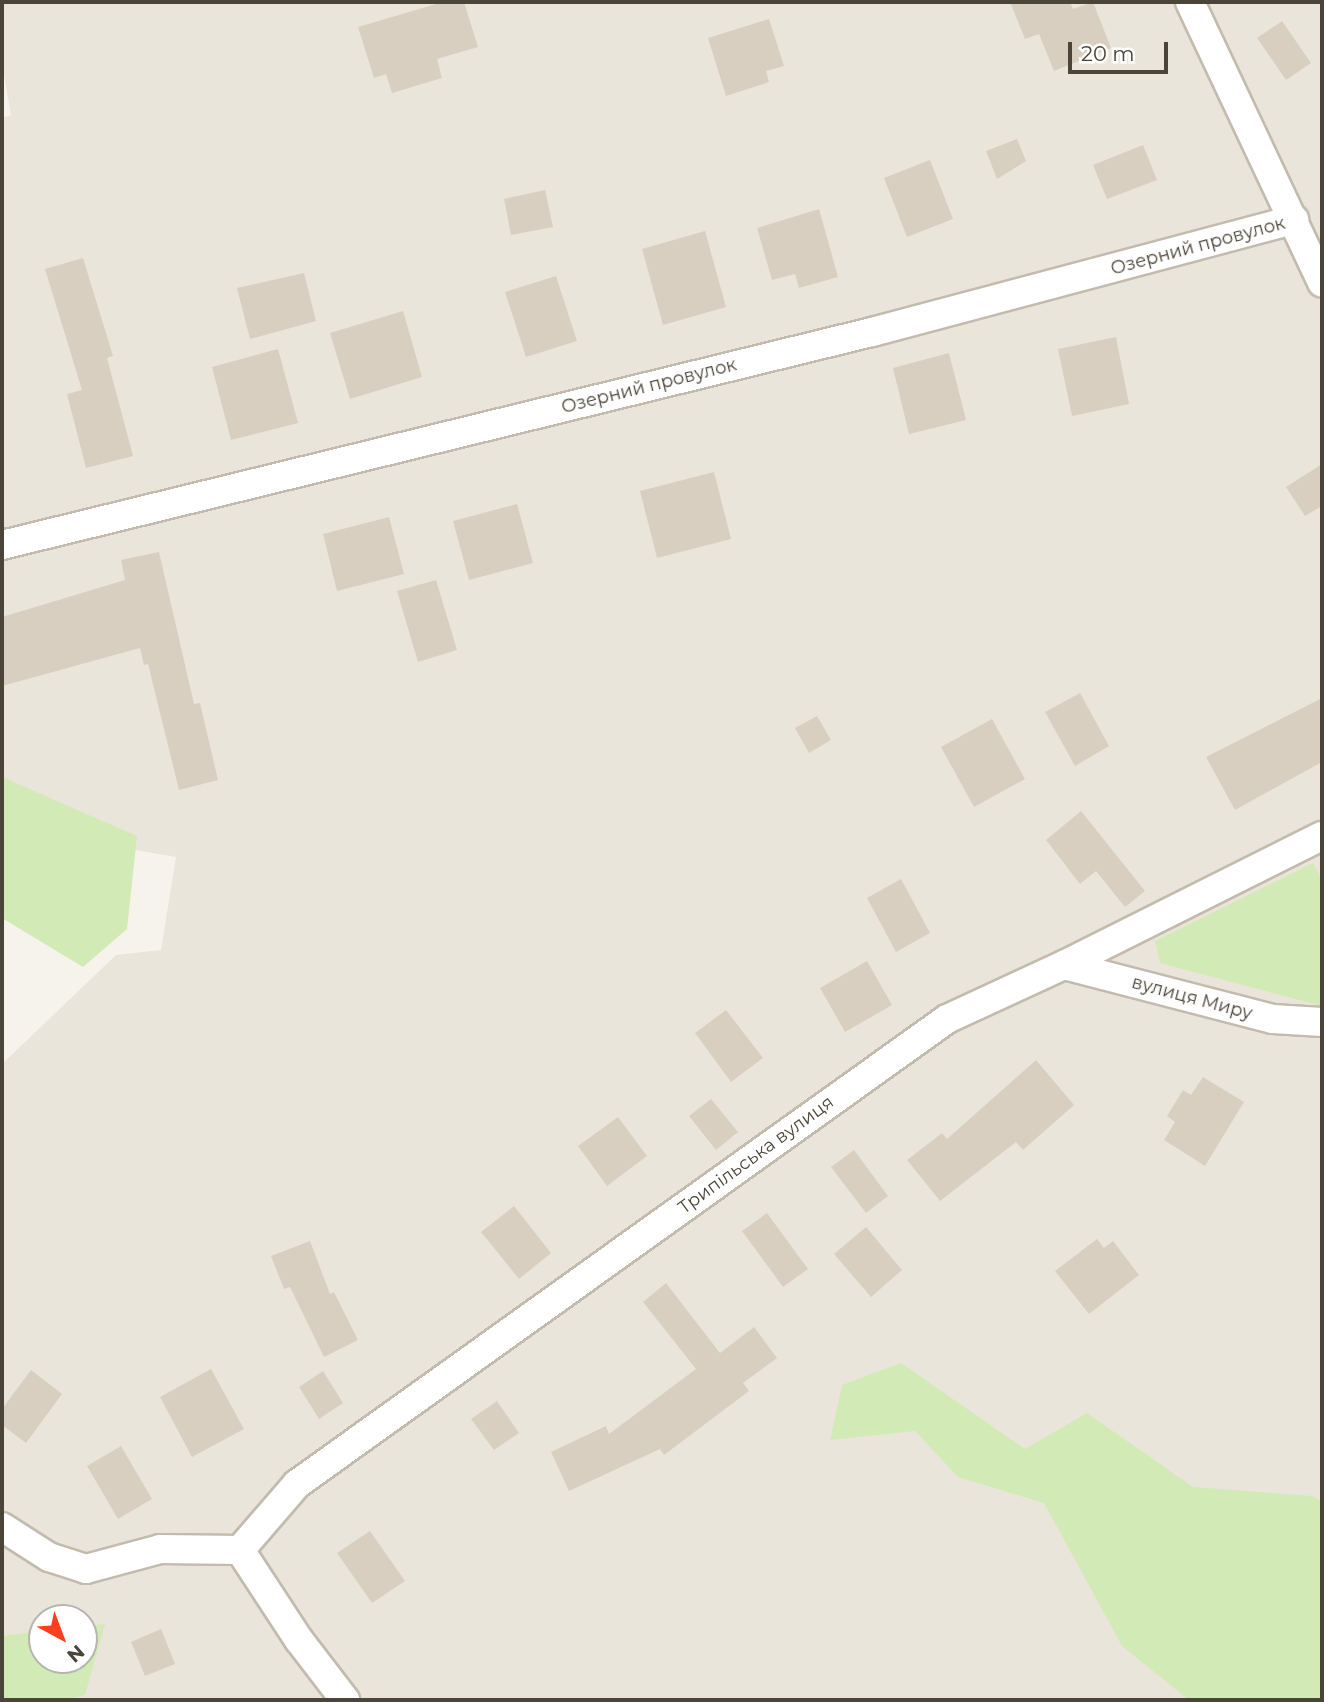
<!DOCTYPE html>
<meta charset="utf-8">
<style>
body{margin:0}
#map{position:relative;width:1324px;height:1702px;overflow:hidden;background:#f6f3ec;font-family:Montserrat,sans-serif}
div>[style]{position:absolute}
.residential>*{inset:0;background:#eae5da}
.green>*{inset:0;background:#d2eab5}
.building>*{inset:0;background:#d8cfc1}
.roads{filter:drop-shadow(2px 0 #c2bbae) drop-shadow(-2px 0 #c2bbae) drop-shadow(0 2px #c2bbae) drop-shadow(0 -2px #c2bbae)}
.street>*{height:28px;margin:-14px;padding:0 14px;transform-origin:14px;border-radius:14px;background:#fff}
span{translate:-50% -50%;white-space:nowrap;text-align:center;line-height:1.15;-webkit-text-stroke:5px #fff;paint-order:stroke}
.street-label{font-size:18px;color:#4b4439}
.frame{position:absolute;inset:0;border:4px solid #4b4439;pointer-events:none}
.north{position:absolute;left:28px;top:1604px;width:70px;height:70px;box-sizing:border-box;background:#fff;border:2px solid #b7b4b0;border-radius:50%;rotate:139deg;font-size:19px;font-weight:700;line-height:28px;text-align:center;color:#4b4439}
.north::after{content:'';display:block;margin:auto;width:24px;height:32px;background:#fc3f1d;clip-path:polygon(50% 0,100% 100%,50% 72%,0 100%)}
.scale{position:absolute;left:1068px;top:42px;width:100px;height:32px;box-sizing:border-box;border:4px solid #4b4439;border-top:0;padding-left:9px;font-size:21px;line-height:24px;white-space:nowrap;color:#4b4439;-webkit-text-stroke:5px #fff;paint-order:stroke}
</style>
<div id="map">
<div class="residential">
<i style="clip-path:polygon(evenodd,2px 2px,1322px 2px,1322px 1700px,2px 1700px,2px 1064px,116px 955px,161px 950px,176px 857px,2px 827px,2px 118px,11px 115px,2px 63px,2px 2px,42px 1618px,84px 1618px,84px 1660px,42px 1660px,42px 1618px)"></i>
</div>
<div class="green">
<i style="clip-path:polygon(2px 777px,137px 836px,127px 929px,83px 967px,2px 918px)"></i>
<i style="clip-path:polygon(1313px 863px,1322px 880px,1322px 1006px,1160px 963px,1155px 941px)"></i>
<i style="clip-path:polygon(901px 1363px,1025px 1449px,1087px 1413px,1193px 1487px,1312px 1496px,1322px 1501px,1322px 1700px,1189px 1700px,1122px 1646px,1044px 1503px,958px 1477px,915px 1431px,830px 1440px,842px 1385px)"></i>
<i style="clip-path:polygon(105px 1624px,85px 1695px,63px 1700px,2px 1700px,2px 1636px,42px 1631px,42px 1660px,84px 1660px,84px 1626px)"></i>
</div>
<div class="building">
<i style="clip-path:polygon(443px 2px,464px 2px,478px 47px,437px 59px,442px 78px,392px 93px,386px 74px,374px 78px,358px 27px)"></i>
<i style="clip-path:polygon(1010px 2px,1070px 2px,1073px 9px,1093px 2px,1111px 48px,1054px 71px,1039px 34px,1025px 39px)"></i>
<i style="clip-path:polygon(769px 19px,784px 66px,766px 71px,769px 82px,726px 96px,708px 38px)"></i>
<i style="clip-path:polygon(1282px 21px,1311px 63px,1286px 80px,1257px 38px)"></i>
<i style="clip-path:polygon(1017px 139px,1026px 161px,997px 179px,986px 151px)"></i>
<i style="clip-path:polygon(1143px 145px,1157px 180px,1107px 199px,1093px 165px)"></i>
<i style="clip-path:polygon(930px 160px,953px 219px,907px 237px,884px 178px)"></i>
<i style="clip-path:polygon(545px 190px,553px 227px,511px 235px,504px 199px)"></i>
<i style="clip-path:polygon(819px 209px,838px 277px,799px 288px,795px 274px,772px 280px,757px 228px)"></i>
<i style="clip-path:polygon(705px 231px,726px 307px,663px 325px,642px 249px)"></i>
<i style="clip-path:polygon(83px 258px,113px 356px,107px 358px,133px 456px,86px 468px,67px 394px,82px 390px,45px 269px)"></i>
<i style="clip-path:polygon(304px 273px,316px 321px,250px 339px,237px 288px)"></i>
<i style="clip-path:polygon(556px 276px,577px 341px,526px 357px,505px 292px)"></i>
<i style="clip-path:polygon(403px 311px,422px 377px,350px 399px,330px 333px)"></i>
<i style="clip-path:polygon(1116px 337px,1129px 404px,1072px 416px,1058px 349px)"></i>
<i style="clip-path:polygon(278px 349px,298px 423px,231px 440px,212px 367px)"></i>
<i style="clip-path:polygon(949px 353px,966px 420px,909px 434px,893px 368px)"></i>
<i style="clip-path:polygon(1322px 464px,1322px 506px,1305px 516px,1286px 487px)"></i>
<i style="clip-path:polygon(714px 472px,731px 539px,657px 558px,640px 491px)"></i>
<i style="clip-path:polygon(517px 504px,533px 563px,469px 580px,453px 521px)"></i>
<i style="clip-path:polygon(389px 517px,404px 574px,337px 591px,323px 534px)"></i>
<i style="clip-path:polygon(159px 552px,194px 704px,200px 703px,218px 780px,179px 790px,148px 664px,144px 665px,140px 648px,2px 686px,2px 617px,125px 580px,121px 560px)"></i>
<i style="clip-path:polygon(436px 580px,457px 650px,418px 662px,397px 591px)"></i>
<i style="clip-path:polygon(1080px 693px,1109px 746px,1075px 766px,1045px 712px)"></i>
<i style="clip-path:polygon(1322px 698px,1322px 762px,1235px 810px,1206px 757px)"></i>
<i style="clip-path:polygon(817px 716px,831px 740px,809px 753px,795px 728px)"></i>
<i style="clip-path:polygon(992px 719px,1025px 779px,974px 807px,941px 747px)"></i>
<i style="clip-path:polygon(1081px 811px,1145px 891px,1125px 907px,1096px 871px,1080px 884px,1046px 840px)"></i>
<i style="clip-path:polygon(901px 879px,930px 933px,896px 952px,867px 898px)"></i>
<i style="clip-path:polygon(867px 961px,892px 1005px,845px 1032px,820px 988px)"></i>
<i style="clip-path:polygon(726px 1010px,763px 1058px,731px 1082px,695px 1033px)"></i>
<i style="clip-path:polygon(1036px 1060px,1074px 1105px,1023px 1150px,1016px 1142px,940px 1201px,907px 1160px,942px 1133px,947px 1139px)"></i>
<i style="clip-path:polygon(1203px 1077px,1244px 1102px,1205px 1166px,1164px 1140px,1175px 1122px,1167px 1116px,1183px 1090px,1191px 1095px)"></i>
<i style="clip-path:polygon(711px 1099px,738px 1132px,716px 1150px,689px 1116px)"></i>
<i style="clip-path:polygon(618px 1117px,647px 1156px,607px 1186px,578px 1146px)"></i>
<i style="clip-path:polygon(854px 1150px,888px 1196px,866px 1213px,831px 1167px)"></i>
<i style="clip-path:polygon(514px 1206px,551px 1253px,519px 1279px,481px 1232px)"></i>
<i style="clip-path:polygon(767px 1213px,808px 1269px,783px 1287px,742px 1231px)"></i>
<i style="clip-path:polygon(866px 1227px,902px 1270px,871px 1297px,834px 1254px)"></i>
<i style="clip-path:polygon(1097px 1239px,1104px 1248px,1113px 1241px,1139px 1275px,1089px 1314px,1055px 1271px)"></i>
<i style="clip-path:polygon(310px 1241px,330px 1294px,334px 1292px,358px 1340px,324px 1357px,290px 1287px,284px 1289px,271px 1256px)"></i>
<i style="clip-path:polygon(666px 1283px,720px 1353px,754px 1327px,777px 1358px,743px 1383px,749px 1391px,664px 1455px,660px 1449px,569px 1491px,551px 1452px,606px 1426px,609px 1434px,696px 1369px,643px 1302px)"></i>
<i style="clip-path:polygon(211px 1369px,244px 1429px,192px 1457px,160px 1397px)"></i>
<i style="clip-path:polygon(31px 1370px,62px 1394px,26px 1443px,2px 1425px,2px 1409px)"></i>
<i style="clip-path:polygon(323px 1371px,343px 1403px,319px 1419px,299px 1387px)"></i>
<i style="clip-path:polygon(497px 1401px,519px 1433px,494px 1450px,471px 1419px)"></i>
<i style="clip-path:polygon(121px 1446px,152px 1499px,118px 1519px,87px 1466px)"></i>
<i style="clip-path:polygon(370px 1531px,405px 1581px,372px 1603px,337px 1553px)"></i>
<i style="clip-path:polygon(161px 1629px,175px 1664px,145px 1676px,131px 1642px)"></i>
</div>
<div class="roads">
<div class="street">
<i style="left:1190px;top:2px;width:310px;rotate:64.8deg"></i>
<i style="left:2px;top:545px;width:896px;rotate:-13.76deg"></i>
<i style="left:872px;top:332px;width:437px;rotate:-14.9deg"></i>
<i style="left:1064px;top:965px;width:216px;rotate:14.5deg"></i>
<i style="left:1273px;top:1019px;width:49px;rotate:3.5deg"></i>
<i style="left:2px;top:1527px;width:56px;rotate:32.6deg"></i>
<i style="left:49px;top:1557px;width:39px;rotate:18deg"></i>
<i style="left:86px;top:1569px;width:77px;rotate:-15.1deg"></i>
<i style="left:160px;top:1549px;width:80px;rotate:0.7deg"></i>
<i style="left:240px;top:1550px;width:87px;rotate:-49.2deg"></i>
<i style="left:297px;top:1484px;width:799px;rotate:-35.58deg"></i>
<i style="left:947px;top:1019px;width:129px;rotate:-24.8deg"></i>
<i style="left:1064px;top:965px;width:288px;rotate:-26.6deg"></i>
<i style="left:240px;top:1550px;width:108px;rotate:56.8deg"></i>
<i style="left:299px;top:1640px;width:76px;rotate:52.5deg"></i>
</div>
</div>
<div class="street-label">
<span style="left:1198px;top:246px;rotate:-15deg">Озерний провулок</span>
<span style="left:649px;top:386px;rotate:-14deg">Озерний провулок</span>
<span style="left:1192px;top:998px;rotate:15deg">вулиця Миру</span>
<span style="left:756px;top:1155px;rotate:-36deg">Трипільська вулиця</span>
</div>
<div class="frame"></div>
<div class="north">N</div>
<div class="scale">20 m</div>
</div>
